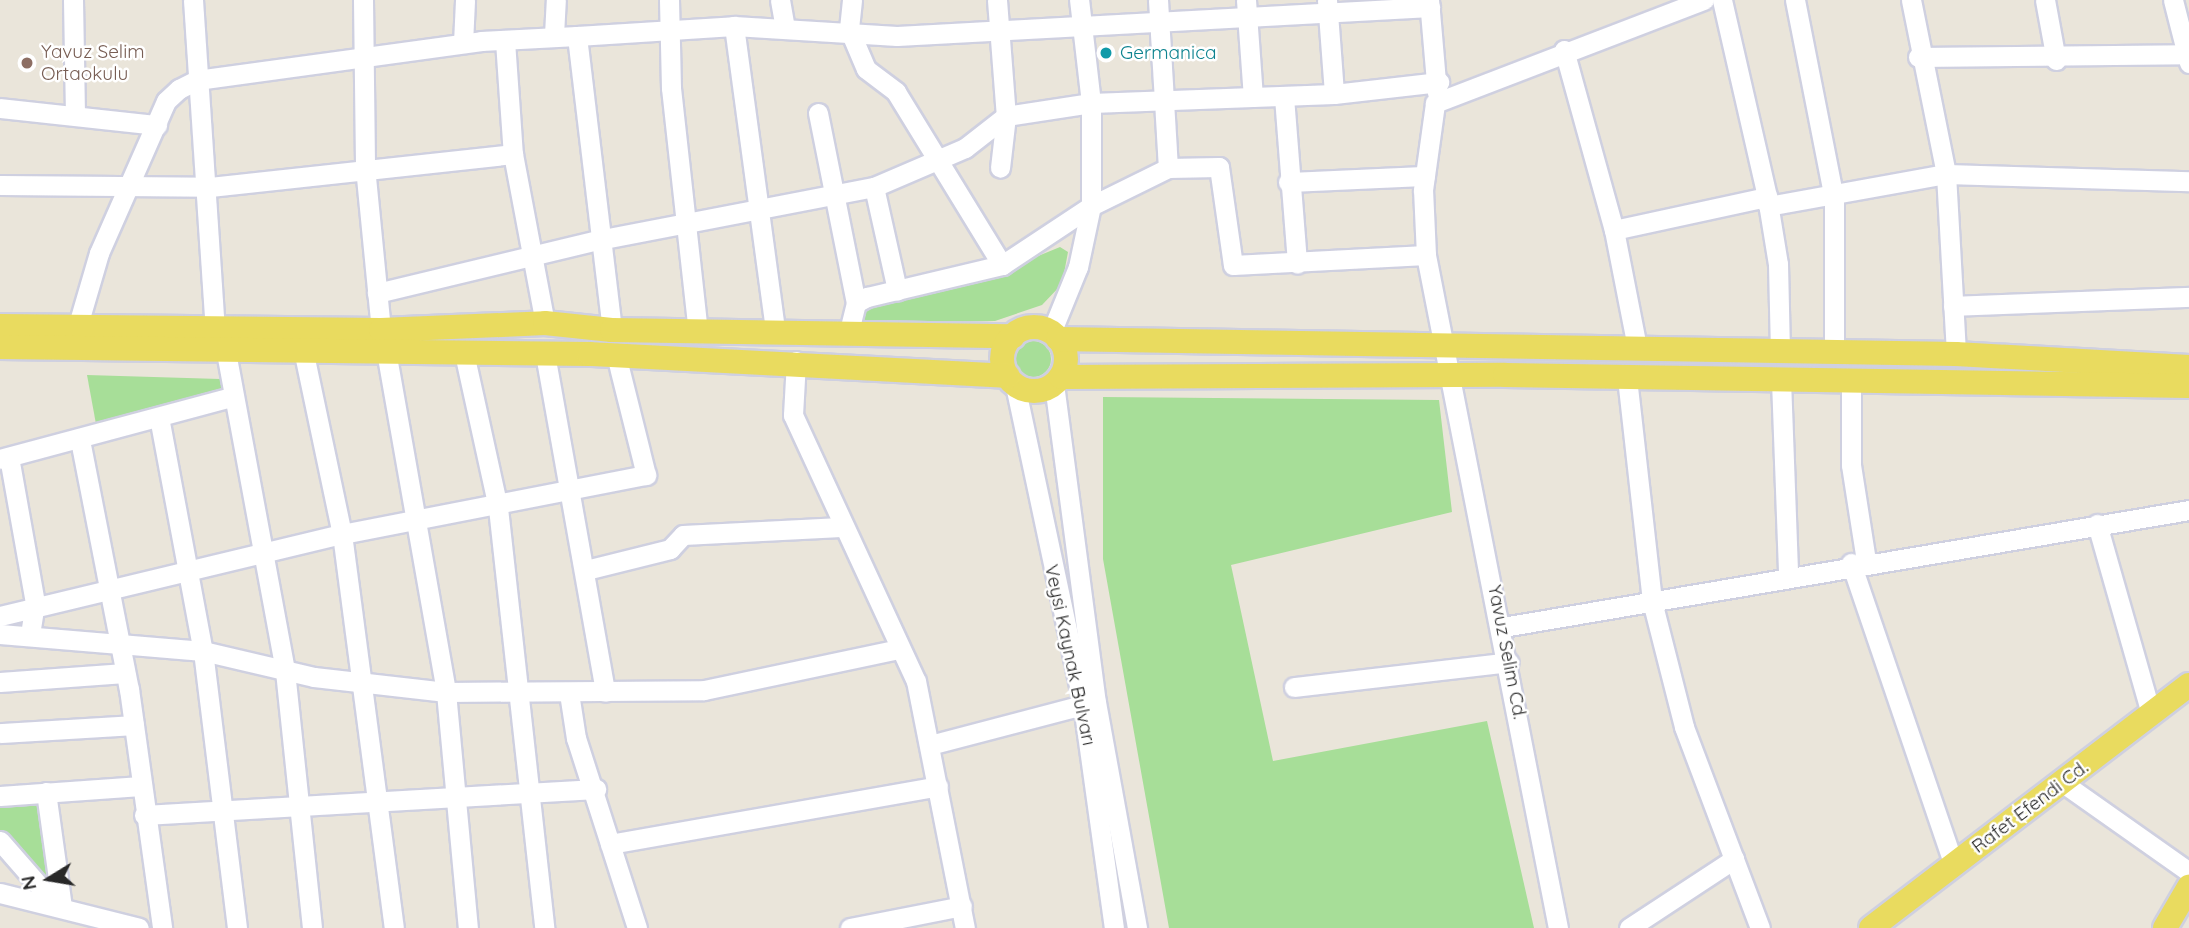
<!DOCTYPE html>
<meta charset="utf-8">
<style>
body{margin:0}
#map{position:relative;width:2189px;height:928px;overflow:hidden;background:#eae5da;font-family:Quicksand,sans-serif}
div>[style]{position:absolute}
.green>*{inset:0;background:#a7de98}
.round{border-radius:50%}
.roads{filter:drop-shadow(2px 0 #cfd0e0) drop-shadow(-2px 0 #cfd0e0) drop-shadow(0 2px #cfd0e0) drop-shadow(0 -2px #cfd0e0)}
.minor>*{height:19px;margin:-9.5px;padding:0 9.5px;transform-origin:9.5px;border-radius:9.5px;background:#fff}
.major>*{height:24px;margin:-12px;padding:0 12px;transform-origin:12px;border-radius:12px;background:#e9db5f}
.major>.ring{margin:-12px;padding:0;box-sizing:content-box;background:none;border:24px solid #e9db5f;border-radius:50%}
.dots>*{width:19px;height:19px;translate:-50% -50%;box-sizing:border-box;border:4px solid #fff;border-radius:50%}
span{translate:-50% -50%;white-space:nowrap;text-align:center;line-height:1.15;-webkit-text-stroke:5px #fff;paint-order:stroke}
.education-label{font-size:19px;color:#785e54}
.left{translate:0 -50%;text-align:left}
.culture-label{font-size:19px;color:#0d838f}
.street-label{font-size:19px;color:#282828}
.north{position:absolute;left:14px;top:844px;width:70px;height:70px;-webkit-text-stroke:5px #fff;paint-order:stroke;rotate:259deg;font-size:19px;font-weight:700;line-height:28px;text-align:center;color:#282828}
.north::after{content:'';display:block;margin:auto;width:24px;height:32px;background:#282828;clip-path:polygon(50% 0,100% 100%,50% 72%,0 100%)}
</style>
<div id="map">
<div class="green">
<i style="clip-path:polygon(1060px 247px,1068px 252px,1062px 284px,1042px 305px,995px 321px,860px 323px,860px 305px,992px 275px)"></i>
<i class="round" style="left:1015px;top:341px;width:36px;height:36px"></i>
<i style="clip-path:polygon(87px 375px,220px 379px,224px 386px,222px 393px,96px 424px)"></i>
<i style="clip-path:polygon(1103px 397px,1439px 400px,1452px 512px,1231px 565px,1273px 761px,1487px 721px,1534px 928px,1169px 928px,1103px 559px)"></i>
<i style="clip-path:polygon(38px 799px,58px 888px,32px 872px,0 833px,0 806px)"></i>
</div>
<div class="roads">
<div class="minor">
<i style="left:73px;top:0;width:115px;rotate:89deg"></i>
<i style="left:193px;top:0;width:331px;rotate:86.2deg"></i>
<i style="left:363px;top:0;width:167px;rotate:89.3deg"></i>
<i style="left:365px;top:167px;width:164px;rotate:84.4deg"></i>
<i style="left:669px;top:0;width:88px;rotate:88.7deg"></i>
<i style="left:671px;top:88px;width:244px;rotate:83.7deg"></i>
<i style="left:780px;top:0;width:29px;rotate:80deg"></i>
<i style="left:852px;top:0;width:29px;rotate:96deg"></i>
<i style="left:849px;top:29px;width:43px;rotate:67deg"></i>
<i style="left:866px;top:69px;width:38px;rotate:37deg"></i>
<i style="left:896px;top:92px;width:203px;rotate:58.5deg"></i>
<i style="left:997px;top:0;width:116px;rotate:85.6deg"></i>
<i style="left:1006px;top:116px;width:52px;rotate:96.6deg"></i>
<i style="left:1158px;top:0;width:168px;rotate:86.6deg"></i>
<i style="left:1246px;top:0;width:97px;rotate:85.9deg"></i>
<i style="left:1327px;top:0;width:94px;rotate:85.7deg"></i>
<i style="left:1429px;top:0;width:93px;rotate:85.1deg"></i>
<i style="left:1722px;top:0;width:202px;rotate:77.1deg"></i>
<i style="left:1767px;top:197px;width:68px;rotate:80.7deg"></i>
<i style="left:1778px;top:264px;width:86px;rotate:88.7deg"></i>
<i style="left:1795px;top:0;width:202px;rotate:78.9deg"></i>
<i style="left:1834px;top:198px;width:153px;rotate:90deg"></i>
<i style="left:1911px;top:0;width:177px;rotate:78.6deg"></i>
<i style="left:1946px;top:174px;width:180px;rotate:86.8deg"></i>
<i style="left:2045px;top:0;width:61px;rotate:79.6deg"></i>
<i style="left:2173px;top:0;width:65px;rotate:75.7deg"></i>
<i style="left:734px;top:26px;width:305px;rotate:82.3deg"></i>
<i style="left:554px;top:35px;width:35px;rotate:-87deg"></i>
<i style="left:505px;top:41px;width:113px;rotate:86deg"></i>
<i style="left:513px;top:154px;width:172px;rotate:79.3deg"></i>
<i style="left:463px;top:43px;width:43px;rotate:-87.3deg"></i>
<i style="left:1564px;top:50px;width:187px;rotate:74.5deg"></i>
<i style="left:1614px;top:230px;width:119px;rotate:78.9deg"></i>
<i style="left:1918px;top:57px;width:269px;rotate:-0.6deg"></i>
<i style="left:1284px;top:97px;width:167px;rotate:85.5deg"></i>
<i style="left:0;top:108px;width:158px;rotate:6.2deg"></i>
<i style="left:818px;top:113px;width:194px;rotate:78.7deg"></i>
<i style="left:1288px;top:182px;width:137px;rotate:-2.5deg"></i>
<i style="left:0;top:185px;width:210px;rotate:0.5deg"></i>
<i style="left:210px;top:187px;width:305px;rotate:-6.2deg"></i>
<i style="left:874px;top:187px;width:106px;rotate:77.4deg"></i>
<i style="left:1768px;top:206px;width:181px;rotate:-10.2deg"></i>
<i style="left:1946px;top:174px;width:243px;rotate:1.7deg"></i>
<i style="left:1614px;top:230px;width:157px;rotate:-12.2deg"></i>
<i style="left:377px;top:293px;width:227px;rotate:-13.5deg"></i>
<i style="left:598px;top:240px;width:281px;rotate:-10.9deg"></i>
<i style="left:874px;top:187px;width:99px;rotate:-23.2deg"></i>
<i style="left:965px;top:148px;width:52px;rotate:-38deg"></i>
<i style="left:1006px;top:116px;width:86px;rotate:-8.7deg"></i>
<i style="left:1091px;top:103px;width:243px;rotate:-2.1deg"></i>
<i style="left:1334px;top:94px;width:106px;rotate:-6.5deg"></i>
<i style="left:1953px;top:306px;width:236px;rotate:-2.2deg"></i>
<i style="left:80px;top:318px;width:68px;rotate:-73.7deg"></i>
<i style="left:99px;top:253px;width:166px;rotate:-66.2deg"></i>
<i style="left:166px;top:101px;width:18px;rotate:-43deg"></i>
<i style="left:179px;top:89px;width:20px;rotate:-27deg"></i>
<i style="left:197px;top:80px;width:287px;rotate:-7.8deg"></i>
<i style="left:481px;top:41px;width:96px;rotate:-3deg"></i>
<i style="left:612px;top:330px;width:296px;rotate:-96.8deg"></i>
<i style="left:577px;top:36px;width:157px;rotate:-3.6deg"></i>
<i style="left:734px;top:26px;width:163px;rotate:3.5deg"></i>
<i style="left:897px;top:36px;width:534px;rotate:-3.11deg"></i>
<i style="left:849px;top:331px;width:29px;rotate:-76deg"></i>
<i style="left:856px;top:303px;width:13px;rotate:-29deg"></i>
<i style="left:867px;top:297px;width:139px;rotate:-13.3deg"></i>
<i style="left:1002px;top:265px;width:107px;rotate:-33.5deg"></i>
<i style="left:1091px;top:206px;width:86px;rotate:-26.3deg"></i>
<i style="left:1168px;top:168px;width:51px;rotate:-1.1deg"></i>
<i style="left:1219px;top:167px;width:99px;rotate:81.9deg"></i>
<i style="left:1233px;top:265px;width:193px;rotate:-3deg"></i>
<i style="left:1051px;top:333px;width:71px;rotate:-67.8deg"></i>
<i style="left:1078px;top:267px;width:62px;rotate:-78deg"></i>
<i style="left:1091px;top:206px;width:103px;rotate:-90deg"></i>
<i style="left:1091px;top:103px;width:104px;rotate:-96.6deg"></i>
<i style="left:386px;top:351px;width:346px;rotate:80deg"></i>
<i style="left:446px;top:692px;width:237px;rotate:84.7deg"></i>
<i style="left:226px;top:352px;width:324px;rotate:79.5deg"></i>
<i style="left:285px;top:671px;width:258px;rotate:84deg"></i>
<i style="left:464px;top:353px;width:159px;rotate:77.6deg"></i>
<i style="left:498px;top:508px;width:423px;rotate:83.7deg"></i>
<i style="left:304px;top:354px;width:184px;rotate:78.1deg"></i>
<i style="left:342px;top:534px;width:397px;rotate:82.5deg"></i>
<i style="left:545px;top:354px;width:343px;rotate:79.9deg"></i>
<i style="left:796px;top:361px;width:54px;rotate:93.2deg"></i>
<i style="left:793px;top:415px;width:293px;rotate:65.2deg"></i>
<i style="left:916px;top:681px;width:252px;rotate:78.8deg"></i>
<i style="left:1627px;top:378px;width:224px;rotate:83.6deg"></i>
<i style="left:1652px;top:601px;width:130px;rotate:75.7deg"></i>
<i style="left:1684px;top:727px;width:215px;rotate:69.3deg"></i>
<i style="left:1781px;top:380px;width:195px;rotate:87.9deg"></i>
<i style="left:1851px;top:382px;width:83px;rotate:90deg"></i>
<i style="left:1851px;top:465px;width:97px;rotate:81.1deg"></i>
<i style="left:1054px;top:384px;width:321px;rotate:82.5deg"></i>
<i style="left:1096px;top:702px;width:230px;rotate:79.7deg"></i>
<i style="left:1015px;top:385px;width:327px;rotate:78deg"></i>
<i style="left:1083px;top:705px;width:225px;rotate:82.1deg"></i>
<i style="left:159px;top:417px;width:238px;rotate:79.4deg"></i>
<i style="left:203px;top:651px;width:279px;rotate:83deg"></i>
<i style="left:80px;top:440px;width:254px;rotate:78.9deg"></i>
<i style="left:129px;top:689px;width:241px;rotate:82.1deg"></i>
<i style="left:9px;top:457px;width:148px;rotate:79.9deg"></i>
<i style="left:35px;top:603px;width:32px;rotate:99deg"></i>
<i style="left:0;top:459px;width:239px;rotate:-15deg"></i>
<i style="left:2097px;top:524px;width:197px;rotate:74.1deg"></i>
<i style="left:1851px;top:563px;width:319px;rotate:71.2deg"></i>
<i style="left:586px;top:570px;width:87px;rotate:-14deg"></i>
<i style="left:670px;top:549px;width:19px;rotate:-47deg"></i>
<i style="left:683px;top:535px;width:158px;rotate:-2.9deg"></i>
<i style="left:0;top:616px;width:352px;rotate:-13.5deg"></i>
<i style="left:342px;top:534px;width:310px;rotate:-11deg"></i>
<i style="left:646px;top:475px;width:124px;rotate:-104deg"></i>
<i style="left:1503px;top:627px;width:696px;rotate:-9.68deg"></i>
<i style="left:0;top:634px;width:204px;rotate:4.8deg"></i>
<i style="left:203px;top:651px;width:114px;rotate:13.2deg"></i>
<i style="left:314px;top:677px;width:133px;rotate:6.5deg"></i>
<i style="left:446px;top:692px;width:258px;rotate:-0.4deg"></i>
<i style="left:704px;top:690px;width:198px;rotate:-11.9deg"></i>
<i style="left:0;top:682px;width:125px;rotate:-4.1deg"></i>
<i style="left:1294px;top:687px;width:216px;rotate:-6.6deg"></i>
<i style="left:569px;top:693px;width:46px;rotate:81.2deg"></i>
<i style="left:576px;top:738px;width:200px;rotate:72.2deg"></i>
<i style="left:0;top:733px;width:134px;rotate:-3.4deg"></i>
<i style="left:930px;top:745px;width:158px;rotate:-14.7deg"></i>
<i style="left:2063px;top:783px;width:154px;rotate:35.2deg"></i>
<i style="left:46px;top:792px;width:116px;rotate:82.1deg"></i>
<i style="left:0;top:796px;width:141px;rotate:-4.1deg"></i>
<i style="left:144px;top:815px;width:453px;rotate:-3.3deg"></i>
<i style="left:0;top:841px;width:82px;rotate:48.9deg"></i>
<i style="left:610px;top:844px;width:333px;rotate:-10deg"></i>
<i style="left:0;top:893px;width:143px;rotate:14.1deg"></i>
<i style="left:850px;top:928px;width:114px;rotate:-11.1deg"></i>
<i style="left:1558px;top:928px;width:686px;rotate:-101.1deg"></i>
<i style="left:1426px;top:255px;width:65px;rotate:-92.6deg"></i>
<i style="left:1423px;top:190px;width:88px;rotate:-82.1deg"></i>
<i style="left:1435px;top:103px;width:288px;rotate:-21deg"></i>
<i style="left:1629px;top:928px;width:126px;rotate:-33.3deg"></i>
</div>
<div class="major">
<i style="left:0;top:326px;width:381px;rotate:0.6deg"></i>
<i style="left:381px;top:330px;width:164px;rotate:-2.4deg"></i>
<i style="left:545px;top:323px;width:67px;rotate:6deg"></i>
<i style="left:612px;top:330px;width:401px;rotate:0.9deg"></i>
<i class="ring" style="left:1002px;top:327px;width:40px;height:40px"></i>
<i style="left:1058px;top:339px;width:898px;rotate:0.96deg"></i>
<i style="left:1956px;top:354px;width:233px;rotate:3.2deg"></i>
<i style="left:0;top:347px;width:590px;rotate:0.68deg"></i>
<i style="left:590px;top:354px;width:418px;rotate:3deg"></i>
<i style="left:1061px;top:377px;width:444px;rotate:-0.3deg"></i>
<i style="left:1505px;top:375px;width:684px;rotate:0.92deg"></i>
<i style="left:1871px;top:928px;width:400px;rotate:-37.4deg"></i>
<i style="left:2165px;top:928px;width:48px;rotate:-59.7deg"></i>
</div>
</div>
<div class="dots">
<i style="left:1106px;top:53px;background:#0f9aa8"></i>
<i style="left:27px;top:63px;background:#8d6e63"></i>
</div>
<div class="education-label">
<span class="left" style="left:41px;top:63px">Yavuz Selim<br>Ortaokulu</span>
</div>
<div class="culture-label">
<span class="left" style="left:1120px;top:53px">Germanica</span>
</div>
<div class="street-label">
<span style="left:1507px;top:652px;rotate:79deg">Yavuz Selim Cd.</span>
<span style="left:1070px;top:655px;rotate:78deg">Veysi Kaynak Bulvarı</span>
<span style="left:2030px;top:807px;rotate:-37deg">Rafet Efendi Cd.</span>
</div>
<div class="north">N</div>
</div>
